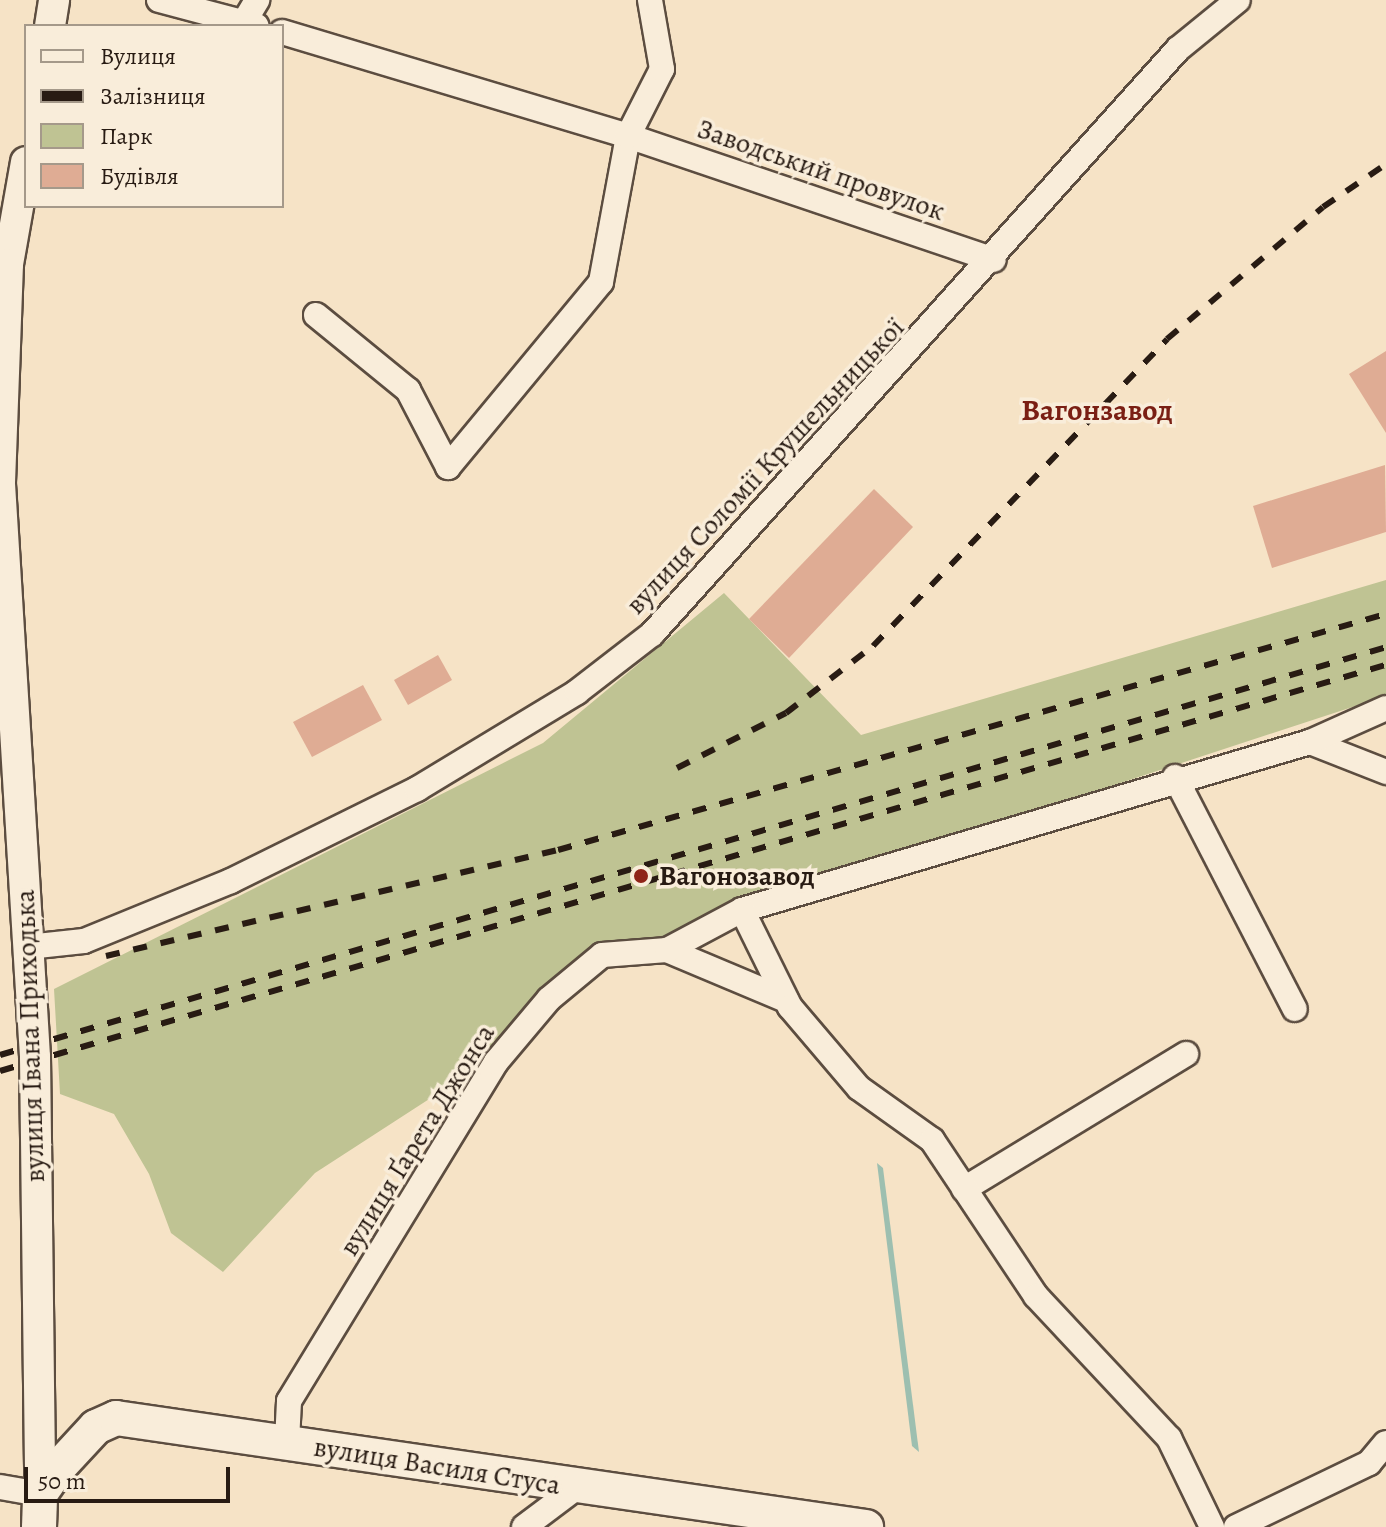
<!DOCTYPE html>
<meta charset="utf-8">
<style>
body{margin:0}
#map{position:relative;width:1386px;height:1527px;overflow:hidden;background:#f6e3c6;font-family:Alegreya,serif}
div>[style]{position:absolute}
.green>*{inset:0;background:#bfc393}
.water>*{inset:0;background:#9dbfb0}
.building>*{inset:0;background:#dfac94}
.roads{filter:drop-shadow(2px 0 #5c4d40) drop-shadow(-2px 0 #5c4d40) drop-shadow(0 2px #5c4d40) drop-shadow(0 -2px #5c4d40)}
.minor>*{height:24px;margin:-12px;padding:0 12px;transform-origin:12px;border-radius:12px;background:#f9edda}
.tertiary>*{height:30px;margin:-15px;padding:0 15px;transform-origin:15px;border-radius:15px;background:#f9edda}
.secondary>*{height:34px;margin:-17px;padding:0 17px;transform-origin:17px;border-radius:17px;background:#f9edda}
.rail>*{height:6px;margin-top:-3px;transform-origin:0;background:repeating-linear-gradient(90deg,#281b13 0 14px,transparent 0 28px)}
.dots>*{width:22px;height:22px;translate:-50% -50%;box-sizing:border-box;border:4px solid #f9edda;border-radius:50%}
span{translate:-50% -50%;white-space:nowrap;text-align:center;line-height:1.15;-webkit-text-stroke:7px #f9edda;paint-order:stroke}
.street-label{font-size:28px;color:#281b13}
.poi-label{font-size:28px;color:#281b13;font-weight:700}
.left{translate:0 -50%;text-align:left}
.neighbourhood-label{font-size:30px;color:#7a1f14;font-weight:700}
.legend{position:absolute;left:24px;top:24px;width:260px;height:184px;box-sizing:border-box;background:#f9edda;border:2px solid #a5998a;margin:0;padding:10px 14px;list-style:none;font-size:24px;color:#281b13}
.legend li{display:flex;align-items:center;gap:16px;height:40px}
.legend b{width:40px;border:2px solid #a5998a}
.scale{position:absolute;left:24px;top:1467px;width:206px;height:36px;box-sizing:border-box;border:4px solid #281b13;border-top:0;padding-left:10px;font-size:24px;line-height:28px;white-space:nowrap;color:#281b13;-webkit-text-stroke:6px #f9edda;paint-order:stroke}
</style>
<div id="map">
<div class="green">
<i style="clip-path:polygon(1386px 580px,1386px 696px,684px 926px,659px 943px,595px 946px,474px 1070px,315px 1173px,223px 1272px,171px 1233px,149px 1174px,114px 1114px,60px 1094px,54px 989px,543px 743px,724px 593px,861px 735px)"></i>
</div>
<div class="water">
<i style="clip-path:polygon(877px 1163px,883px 1168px,919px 1452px,912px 1446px)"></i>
</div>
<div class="building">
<i style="clip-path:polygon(1386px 351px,1386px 433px,1349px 374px)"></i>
<i style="clip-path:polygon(1385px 465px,1386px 532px,1272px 568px,1253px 506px)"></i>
<i style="clip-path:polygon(874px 489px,913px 527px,789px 658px,749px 619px)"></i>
<i style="clip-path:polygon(438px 655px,452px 680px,408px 705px,394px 680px)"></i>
<i style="clip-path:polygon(363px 685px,382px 720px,312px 757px,293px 722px)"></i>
</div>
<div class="roads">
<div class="minor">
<i style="left:159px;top:0;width:101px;rotate:14.9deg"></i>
<i style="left:244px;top:22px;width:26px;rotate:-59deg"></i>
<i style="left:282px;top:32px;width:361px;rotate:16.7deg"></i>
<i style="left:628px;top:136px;width:386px;rotate:18.7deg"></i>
<i style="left:316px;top:315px;width:119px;rotate:39.2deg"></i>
<i style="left:408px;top:390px;width:87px;rotate:62.5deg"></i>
<i style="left:448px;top:467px;width:240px;rotate:-50.4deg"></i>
<i style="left:601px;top:282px;width:148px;rotate:-79.5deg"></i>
<i style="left:628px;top:136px;width:75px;rotate:-63.1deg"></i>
<i style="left:662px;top:69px;width:70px;rotate:-99.9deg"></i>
<i style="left:1310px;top:742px;width:82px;rotate:21.5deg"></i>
<i style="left:1175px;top:777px;width:261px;rotate:62.7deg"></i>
<i style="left:742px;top:910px;width:592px;rotate:-16.48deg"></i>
<i style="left:1310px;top:742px;width:83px;rotate:-24.1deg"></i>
<i style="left:28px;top:947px;width:56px;rotate:-6.1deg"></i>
<i style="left:84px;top:941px;width:159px;rotate:-22.2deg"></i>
<i style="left:231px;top:881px;width:208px;rotate:-26.3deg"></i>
<i style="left:417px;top:789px;width:187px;rotate:-31.2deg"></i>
<i style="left:577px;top:692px;width:95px;rotate:-37.7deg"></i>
<i style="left:652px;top:634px;width:787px;rotate:-48.04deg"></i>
<i style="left:1178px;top:49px;width:77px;rotate:-39.2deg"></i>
<i style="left:667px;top:950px;width:129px;rotate:22.8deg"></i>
<i style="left:964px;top:1189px;width:260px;rotate:-31.3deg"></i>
<i style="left:287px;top:1442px;width:41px;rotate:-87.2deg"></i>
<i style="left:289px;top:1401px;width:397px;rotate:-58.6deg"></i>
<i style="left:496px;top:1062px;width:82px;rotate:-49.9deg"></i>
<i style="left:549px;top:999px;width:69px;rotate:-39.7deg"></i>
<i style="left:602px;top:955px;width:65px;rotate:-4.4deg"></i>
<i style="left:667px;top:950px;width:85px;rotate:-28.1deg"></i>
<i style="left:742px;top:910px;width:108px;rotate:63.7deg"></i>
<i style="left:790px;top:1007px;width:106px;rotate:49.6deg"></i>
<i style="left:859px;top:1088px;width:90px;rotate:35.5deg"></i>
<i style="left:932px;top:1140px;width:187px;rotate:56.3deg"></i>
<i style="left:1036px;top:1296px;width:195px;rotate:46.9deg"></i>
<i style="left:1169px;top:1438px;width:99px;rotate:64.2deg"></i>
<i style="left:0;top:1487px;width:41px;rotate:9.9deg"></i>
<i style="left:524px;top:1527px;width:65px;rotate:-36.9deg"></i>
<i style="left:1236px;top:1527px;width:148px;rotate:-25.7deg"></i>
<i style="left:1369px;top:1463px;width:26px;rotate:-50deg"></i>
</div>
<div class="tertiary">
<i style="left:50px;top:26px;width:26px;rotate:-81deg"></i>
<i style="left:26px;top:162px;width:104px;rotate:100deg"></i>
<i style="left:8px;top:264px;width:220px;rotate:92.1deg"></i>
<i style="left:0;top:484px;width:574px;rotate:86.5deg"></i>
<i style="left:35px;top:1057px;width:437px;rotate:89.3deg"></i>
</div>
<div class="secondary">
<i style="left:39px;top:1527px;width:33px;rotate:-88deg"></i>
<i style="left:40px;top:1494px;width:32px;rotate:-55deg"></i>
<i style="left:58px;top:1468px;width:56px;rotate:-47.2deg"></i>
<i style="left:96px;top:1427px;width:22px;rotate:-24deg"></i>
<i style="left:116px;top:1418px;width:758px;rotate:8.27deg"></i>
</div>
</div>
<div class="rail">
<i style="left:677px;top:768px;width:122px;rotate:-26.8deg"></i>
<i style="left:786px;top:713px;width:110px;rotate:-37.6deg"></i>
<i style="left:873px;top:646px;width:425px;rotate:-46.2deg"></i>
<i style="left:1167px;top:339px;width:204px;rotate:-40.2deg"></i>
<i style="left:1323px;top:207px;width:76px;rotate:-34.3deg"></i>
<i style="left:106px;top:956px;width:464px;rotate:-13.2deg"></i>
<i style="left:558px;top:850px;width:861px;rotate:-15.91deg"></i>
<i style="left:0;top:1055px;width:1445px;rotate:-16.4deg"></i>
<i style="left:0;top:1071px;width:1444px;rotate:-16.33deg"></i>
</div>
<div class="dots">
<i style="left:641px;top:876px;background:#8f2418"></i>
</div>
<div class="street-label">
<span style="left:821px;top:170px;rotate:19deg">Заводський провулок</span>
<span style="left:765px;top:466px;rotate:-47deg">вулиця Соломії Крушельницької</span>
<span style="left:30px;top:1036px;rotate:-92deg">вулиця Івана Приходька</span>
<span style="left:417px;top:1140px;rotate:-58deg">вулиця Ґарета Джонса</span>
<span style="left:437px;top:1466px;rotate:9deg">вулиця Василя Стуса</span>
</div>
<div class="poi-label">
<span class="left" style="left:659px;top:876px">Вагонозавод</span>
</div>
<div class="neighbourhood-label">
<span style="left:1097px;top:410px">Вагонзавод</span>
</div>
<ul class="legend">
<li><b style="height:10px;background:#f9edda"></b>Вулиця</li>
<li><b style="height:10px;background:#281b13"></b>Залізниця</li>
<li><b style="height:22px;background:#bfc393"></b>Парк</li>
<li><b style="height:22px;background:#dfac94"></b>Будівля</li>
</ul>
<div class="scale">50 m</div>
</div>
